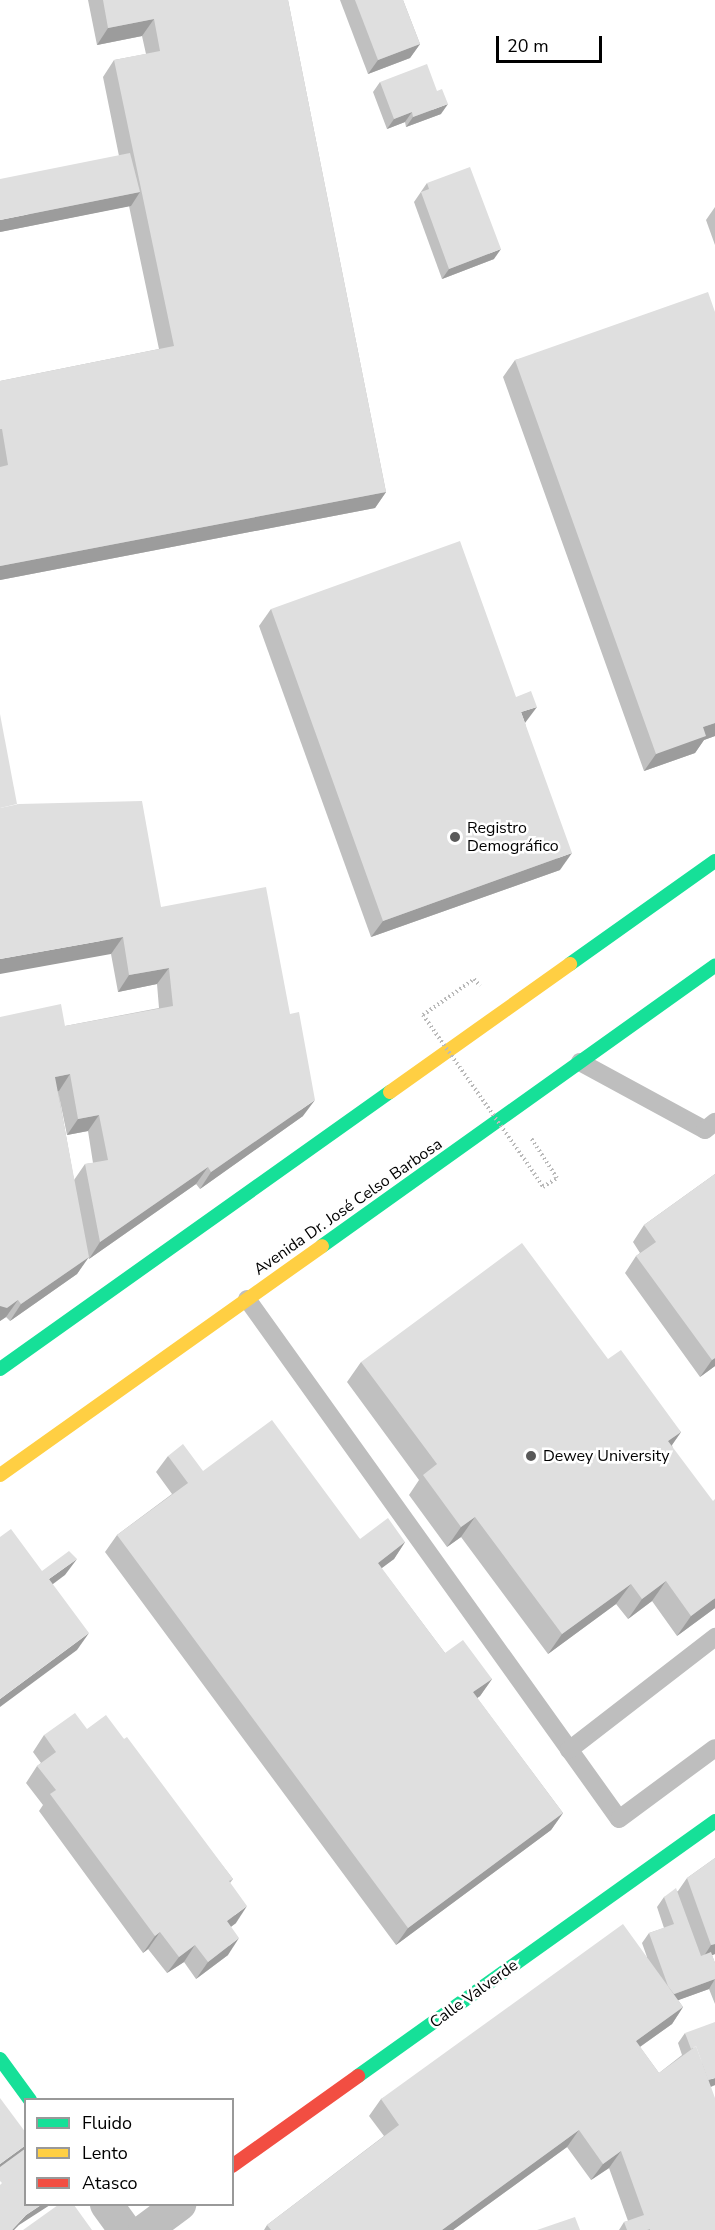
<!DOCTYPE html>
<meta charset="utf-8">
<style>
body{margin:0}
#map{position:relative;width:715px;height:2230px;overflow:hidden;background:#fff;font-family:"Nunito Sans",sans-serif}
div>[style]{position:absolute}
.path>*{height:4px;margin-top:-2px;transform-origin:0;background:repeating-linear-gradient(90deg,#b9b9b9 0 1.5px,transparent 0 4.5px)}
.lane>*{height:18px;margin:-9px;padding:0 9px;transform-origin:9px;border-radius:9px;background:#bebebe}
.street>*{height:33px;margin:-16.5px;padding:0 16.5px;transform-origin:16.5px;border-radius:16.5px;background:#bebebe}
.fast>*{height:14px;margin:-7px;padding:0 7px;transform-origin:7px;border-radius:7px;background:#16e098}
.slow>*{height:14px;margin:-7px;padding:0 7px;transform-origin:7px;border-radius:7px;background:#ffcf43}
.jam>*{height:14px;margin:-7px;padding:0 7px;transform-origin:7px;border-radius:7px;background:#f24e42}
.path-bridge>*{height:4px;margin-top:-2px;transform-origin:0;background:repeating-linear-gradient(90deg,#b9b9b9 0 1.5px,transparent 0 4.5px)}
.wall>*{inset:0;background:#c0c0c0}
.shaded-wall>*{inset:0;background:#9c9c9c}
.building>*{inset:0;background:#dfdfdf}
.dots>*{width:16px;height:16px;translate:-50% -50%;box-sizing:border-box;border:3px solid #fff;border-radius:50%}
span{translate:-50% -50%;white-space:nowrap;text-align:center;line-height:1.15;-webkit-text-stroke:5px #fff;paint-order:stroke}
.poi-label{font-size:16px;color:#000}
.left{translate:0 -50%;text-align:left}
.street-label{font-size:16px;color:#000}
.legend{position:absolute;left:24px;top:2098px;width:210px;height:108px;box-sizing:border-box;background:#fff;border:2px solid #999;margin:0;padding:8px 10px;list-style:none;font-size:18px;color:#000}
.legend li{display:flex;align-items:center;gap:12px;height:30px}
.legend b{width:30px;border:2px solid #999}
.scale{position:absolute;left:496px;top:36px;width:106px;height:27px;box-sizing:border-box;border:3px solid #000;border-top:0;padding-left:8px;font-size:18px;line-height:21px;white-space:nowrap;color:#000;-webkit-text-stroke:4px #fff;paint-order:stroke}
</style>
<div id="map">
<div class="path">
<i style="left:423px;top:1015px;width:62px;rotate:-35.2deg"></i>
<i style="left:474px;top:979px;width:9px;rotate:49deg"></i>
<i style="left:529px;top:1166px;width:25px;rotate:56deg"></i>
<i style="left:543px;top:1187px;width:17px;rotate:-33deg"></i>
<i style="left:557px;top:1178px;width:48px;rotate:-123deg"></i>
</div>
<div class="lane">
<i style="left:580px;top:1062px;width:142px;rotate:28.5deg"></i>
<i style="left:705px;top:1130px;width:13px;rotate:-39deg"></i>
<i style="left:247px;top:1299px;width:639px;rotate:54.42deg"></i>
<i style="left:619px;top:1819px;width:119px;rotate:-36.5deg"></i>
<i style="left:569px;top:1750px;width:185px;rotate:-37.7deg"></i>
</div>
<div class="street">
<i style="left:106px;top:2204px;width:32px;rotate:54deg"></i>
<i style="left:144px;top:2230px;width:44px;rotate:-36.6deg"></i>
</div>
<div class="fast">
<i style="left:570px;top:964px;width:178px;rotate:-35.4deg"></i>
<i style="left:322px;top:1246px;width:483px;rotate:-35.5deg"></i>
<i style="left:0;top:1369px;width:478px;rotate:-35.4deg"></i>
<i style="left:0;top:2059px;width:51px;rotate:53.8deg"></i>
<i style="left:358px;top:2076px;width:439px;rotate:-35.5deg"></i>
</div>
<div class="slow">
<i style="left:390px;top:1092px;width:221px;rotate:-35.4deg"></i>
<i style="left:0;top:1475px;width:395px;rotate:-35.4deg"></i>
</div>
<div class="jam">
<i style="left:232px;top:2166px;width:155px;rotate:-35.5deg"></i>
</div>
<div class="path-bridge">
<i style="left:423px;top:1015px;width:184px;rotate:54.9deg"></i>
</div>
<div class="wall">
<i style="clip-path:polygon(88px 0,288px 0,386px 492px,375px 508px,0 580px,0 381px,159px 349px,129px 206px,0 232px,119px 156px,103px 77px,114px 60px,146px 54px,142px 36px,97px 45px)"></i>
<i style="clip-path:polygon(340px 0,403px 0,420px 44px,410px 58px,368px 74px)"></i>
<i style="clip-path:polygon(380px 82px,441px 114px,406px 127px,405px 122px,387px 129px,373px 92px)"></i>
<i style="clip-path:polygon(427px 183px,494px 259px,442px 279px,414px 202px)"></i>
<i style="clip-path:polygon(715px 207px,715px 245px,706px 220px)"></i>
<i style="clip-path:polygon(715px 312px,715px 736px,704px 740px,695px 753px,644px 771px,503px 377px,515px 360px)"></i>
<i style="clip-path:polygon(271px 609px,525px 723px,560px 870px,371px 937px,259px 626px)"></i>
<i style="clip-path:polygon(evenodd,17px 804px,161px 907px,303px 1116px,200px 1189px,196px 1184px,89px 1259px,88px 1257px,77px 1274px,10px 1321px,6px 1317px,0 1321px,0 1017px,65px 1026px,159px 1008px,157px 984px,118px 992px,111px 954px,17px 804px,58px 1091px,67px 1135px,88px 1131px,93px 1163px,85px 1164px,74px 1180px,58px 1091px)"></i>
<i style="clip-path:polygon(715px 1174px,715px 1366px,700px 1377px,625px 1273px,636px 1256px,640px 1253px,633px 1242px,644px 1225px)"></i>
<i style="clip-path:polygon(608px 1359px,681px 1432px,672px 1445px,715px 1608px,677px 1636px,652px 1601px,628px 1619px,616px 1604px,548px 1654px,461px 1537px,447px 1547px,409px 1495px,419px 1480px,347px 1382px,361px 1362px)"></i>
<i style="clip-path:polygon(168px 1456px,360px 1539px,405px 1542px,394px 1559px,381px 1568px,445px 1653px,492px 1679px,480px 1696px,477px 1698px,563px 1813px,551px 1830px,396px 1945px,105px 1552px,117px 1535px,172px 1494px,156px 1472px)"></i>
<i style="clip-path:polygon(87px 1729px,124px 1739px,233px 1879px,230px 1883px,236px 1923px,231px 1927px,228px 1955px,196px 1979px,184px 1962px,167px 1973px,148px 1949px,143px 1953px,39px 1811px,43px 1805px,26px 1783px,37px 1766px,41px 1763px,33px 1752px,44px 1735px)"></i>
<i style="clip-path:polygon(715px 1858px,715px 1954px,712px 1955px,715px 1963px,715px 2004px,709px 1989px,678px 2000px,683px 2007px,672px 2024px,640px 2047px,659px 2073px,682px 2055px,678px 2043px,685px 2033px,715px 2085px,711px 2087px,715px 2230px,619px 2230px,624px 2222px,628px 2221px,609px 2168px,591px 2180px,567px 2147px,453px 2230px,264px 2230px,267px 2225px,384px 2136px,369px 2116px,381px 2099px,647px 1957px,642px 1943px,649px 1933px,664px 1928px,657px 1907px,664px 1897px,678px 1891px,687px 1878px)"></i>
</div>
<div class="shaded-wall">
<i style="clip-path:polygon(154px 19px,142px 36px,97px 45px,108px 28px)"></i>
<i style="clip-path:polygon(420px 44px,410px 58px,368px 74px,378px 60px)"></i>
<i style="clip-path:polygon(448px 104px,441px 114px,406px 127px,413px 117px)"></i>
<i style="clip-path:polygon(412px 112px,405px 122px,387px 129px,394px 119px)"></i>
<i style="clip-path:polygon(140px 192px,131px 206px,0 232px,0 220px)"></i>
<i style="clip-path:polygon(501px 249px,494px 259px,442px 279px,449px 269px)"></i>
<i style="clip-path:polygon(386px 492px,375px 508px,0 580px,0 566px)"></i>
<i style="clip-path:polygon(537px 707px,525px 723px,521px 712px)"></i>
<i style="clip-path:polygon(715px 723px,715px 736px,704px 740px,695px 753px,644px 771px,656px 754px,703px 727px)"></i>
<i style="clip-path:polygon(572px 853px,560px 870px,371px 937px,383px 921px)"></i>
<i style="clip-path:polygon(123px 937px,111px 954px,0 974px,0 959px)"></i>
<i style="clip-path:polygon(169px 968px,157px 984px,118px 992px,129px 975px)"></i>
<i style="clip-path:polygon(70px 1074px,59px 1091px,44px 1094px,55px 1077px)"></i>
<i style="clip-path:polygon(315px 1100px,303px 1116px,200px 1189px,211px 1172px)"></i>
<i style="clip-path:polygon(99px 1115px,88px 1131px,67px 1135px,78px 1119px)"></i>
<i style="clip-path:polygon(208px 1167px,196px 1184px,89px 1259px,100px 1242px)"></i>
<i style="clip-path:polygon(89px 1257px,77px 1274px,10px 1321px,21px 1304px)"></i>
<i style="clip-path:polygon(18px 1300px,6px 1317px,0 1321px,0 1306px)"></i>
<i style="clip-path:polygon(715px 1358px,715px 1366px,700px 1377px,712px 1360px)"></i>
<i style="clip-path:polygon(681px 1432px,667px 1452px,668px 1441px)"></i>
<i style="clip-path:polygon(475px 1517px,461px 1537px,447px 1547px,461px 1527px)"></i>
<i style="clip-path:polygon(405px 1542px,394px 1559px,366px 1580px,378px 1563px)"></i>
<i style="clip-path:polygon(77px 1559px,65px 1575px,37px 1596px,49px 1579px)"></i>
<i style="clip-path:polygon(666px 1581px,652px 1601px,628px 1619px,642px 1599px)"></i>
<i style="clip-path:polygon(631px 1584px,616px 1604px,548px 1654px,562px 1634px)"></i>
<i style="clip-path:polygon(715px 1598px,715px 1608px,677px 1636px,691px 1616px)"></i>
<i style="clip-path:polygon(89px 1633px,77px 1650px,0 1707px,0 1699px)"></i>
<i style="clip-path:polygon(492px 1679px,480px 1696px,462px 1709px,473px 1692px)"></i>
<i style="clip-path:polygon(563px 1813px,551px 1830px,396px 1945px,408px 1928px)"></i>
<i style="clip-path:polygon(247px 1906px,236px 1923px,215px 1938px,227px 1921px)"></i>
<i style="clip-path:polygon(160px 1932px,148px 1949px,143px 1953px,155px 1936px)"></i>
<i style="clip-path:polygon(239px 1938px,228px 1955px,196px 1979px,208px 1962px)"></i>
<i style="clip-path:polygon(715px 1944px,715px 1954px,702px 1959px,711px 1945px)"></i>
<i style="clip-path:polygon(195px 1945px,184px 1962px,167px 1973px,179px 1957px)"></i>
<i style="clip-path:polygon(715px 1979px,709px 1989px,665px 2005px,672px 1995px)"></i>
<i style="clip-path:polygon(683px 2007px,672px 2024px,624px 2058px,636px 2041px)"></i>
<i style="clip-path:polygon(715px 2078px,715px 2085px,696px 2092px,703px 2082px)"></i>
<i style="clip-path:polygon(579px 2130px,567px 2147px,453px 2230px,442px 2230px)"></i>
<i style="clip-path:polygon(26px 2145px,26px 2149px,0 2170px,0 2164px)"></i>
<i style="clip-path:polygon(621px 2151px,609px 2168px,591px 2180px,603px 2164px)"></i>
<i style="clip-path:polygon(41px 2205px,50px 2205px,19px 2225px,14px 2230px,12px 2230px,26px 2215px)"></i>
</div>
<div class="building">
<i style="clip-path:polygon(103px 0,288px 0,386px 492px,0 566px,0 467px,8px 465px,2px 429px,0 429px,0 381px,174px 346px,114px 60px,160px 51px,154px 19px,108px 28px)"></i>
<i style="clip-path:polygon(355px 0,403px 0,420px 44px,378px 60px)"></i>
<i style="clip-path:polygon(427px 64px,437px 91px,442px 89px,448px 104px,413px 117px,412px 112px,394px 119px,380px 82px)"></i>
<i style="clip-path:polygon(130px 153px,140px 192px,0 220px,0 179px)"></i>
<i style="clip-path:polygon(470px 167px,501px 249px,449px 269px,421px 192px,429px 189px,427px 183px)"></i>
<i style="clip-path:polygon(708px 292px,715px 312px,715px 723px,703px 727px,706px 736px,656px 754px,515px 360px)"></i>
<i style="clip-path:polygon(460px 541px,516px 697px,531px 691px,537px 707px,521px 712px,572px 853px,383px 921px,271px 609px)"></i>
<i style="clip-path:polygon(0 714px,17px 804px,0 808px)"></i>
<i style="clip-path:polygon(142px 801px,161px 907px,266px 887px,290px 1014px,299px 1012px,315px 1100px,211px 1172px,208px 1167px,100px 1242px,85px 1164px,108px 1160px,99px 1115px,78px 1119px,70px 1074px,55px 1077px,89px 1257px,21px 1304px,18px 1300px,7px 1308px,0 1306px,0 1017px,61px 1004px,65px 1026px,173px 1006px,169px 968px,129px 975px,123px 937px,0 959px,0 808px,19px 804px)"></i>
<i style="clip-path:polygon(715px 1174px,715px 1358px,712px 1360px,636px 1256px,656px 1242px,644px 1225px)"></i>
<i style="clip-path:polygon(522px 1243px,608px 1359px,621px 1350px,681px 1432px,668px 1441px,713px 1501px,715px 1499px,715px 1598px,691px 1616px,666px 1581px,642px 1599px,631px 1584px,562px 1634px,475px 1517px,461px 1527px,423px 1475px,437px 1464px,361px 1362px)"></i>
<i style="clip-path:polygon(272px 1420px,360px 1539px,388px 1518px,405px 1542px,378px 1563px,445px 1653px,463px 1640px,492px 1679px,473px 1692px,563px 1813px,408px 1928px,117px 1535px,188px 1483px,168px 1456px,183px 1444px,203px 1471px)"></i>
<i style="clip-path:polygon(11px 1529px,42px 1571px,69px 1551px,77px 1559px,49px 1579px,89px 1633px,0 1699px,0 1537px)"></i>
<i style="clip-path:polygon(75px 1713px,87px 1729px,106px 1715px,124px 1739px,127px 1737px,233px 1879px,229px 1881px,247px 1906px,227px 1921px,239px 1938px,208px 1962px,195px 1945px,179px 1957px,160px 1932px,155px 1936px,50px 1794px,56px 1790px,37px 1766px,56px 1752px,44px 1735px)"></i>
<i style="clip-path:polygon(715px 1858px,715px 1944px,711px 1945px,687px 1878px)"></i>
<i style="clip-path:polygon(676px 1888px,701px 1956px,711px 1952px,715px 1963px,715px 1979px,674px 1994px,668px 1986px,649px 1933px,674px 1924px,664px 1897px)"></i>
<i style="clip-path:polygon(623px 1924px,683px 2007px,636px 2041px,659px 2073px,696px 2046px,715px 2098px,715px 2230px,650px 2230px,650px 2229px,647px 2230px,627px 2230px,624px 2222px,644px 2215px,621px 2151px,603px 2164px,579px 2130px,442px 2230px,271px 2230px,267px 2225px,399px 2125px,381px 2099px)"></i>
<i style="clip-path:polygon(715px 2022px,715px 2078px,708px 2080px,696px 2046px,691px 2049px,685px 2033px)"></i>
<i style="clip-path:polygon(0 2098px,26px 2133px,26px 2145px,0 2164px)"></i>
<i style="clip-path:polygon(26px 2148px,26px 2205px,41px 2205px,26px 2215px,12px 2230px,0 2230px,0 2185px,2px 2183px,0 2181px,0 2167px)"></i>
<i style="clip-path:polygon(58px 2205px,74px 2205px,92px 2230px,23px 2230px)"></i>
<i style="clip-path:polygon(575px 2217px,580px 2230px,537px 2230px)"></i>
</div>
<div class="dots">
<i style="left:455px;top:837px;background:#595959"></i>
<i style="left:531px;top:1456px;background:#595959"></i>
</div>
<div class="poi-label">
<span class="left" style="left:467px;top:837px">Registro<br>Demográfico</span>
<span class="left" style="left:543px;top:1456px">Dewey University</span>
</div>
<div class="street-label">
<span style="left:348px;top:1207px;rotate:-35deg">Avenida Dr. José Celso Barbosa</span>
<span style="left:474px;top:1994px;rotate:-36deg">Calle Valverde</span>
</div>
<ul class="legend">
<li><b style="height:8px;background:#16e098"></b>Fluido</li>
<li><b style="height:8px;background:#ffcf43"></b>Lento</li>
<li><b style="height:8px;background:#f24e42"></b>Atasco</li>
</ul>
<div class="scale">20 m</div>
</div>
